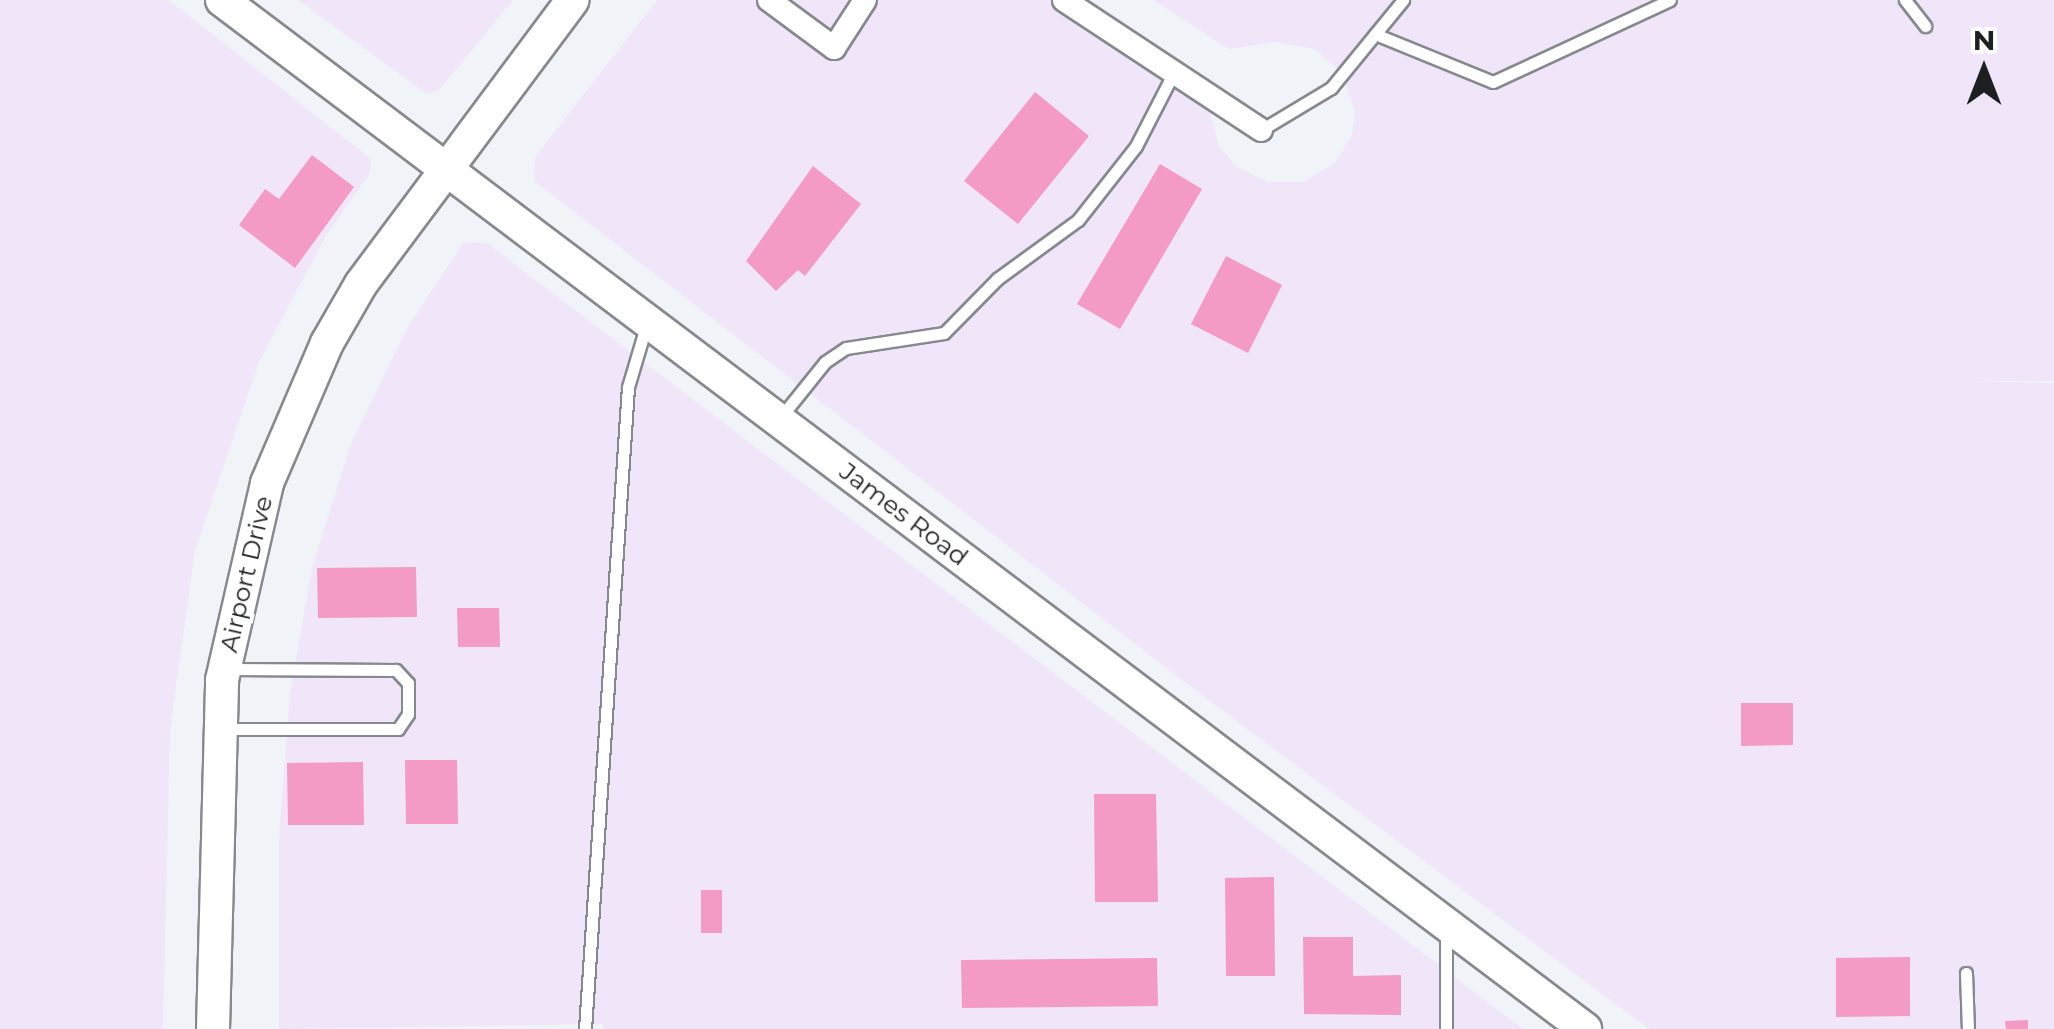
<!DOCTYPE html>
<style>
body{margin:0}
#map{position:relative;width:2054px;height:1029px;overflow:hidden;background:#f0f4f9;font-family:Montserrat,sans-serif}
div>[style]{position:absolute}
.industrial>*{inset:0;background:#f0e5f9}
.building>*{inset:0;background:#f39ac5}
.roads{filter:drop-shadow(2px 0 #86898d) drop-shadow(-2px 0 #86898d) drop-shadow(0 2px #86898d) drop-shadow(0 -2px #86898d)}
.service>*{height:11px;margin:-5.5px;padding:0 5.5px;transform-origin:5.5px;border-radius:5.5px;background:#fff}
.minor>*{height:22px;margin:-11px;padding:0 11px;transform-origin:11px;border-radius:11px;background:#fff}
.secondary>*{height:32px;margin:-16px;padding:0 16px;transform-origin:16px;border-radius:16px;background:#fff}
span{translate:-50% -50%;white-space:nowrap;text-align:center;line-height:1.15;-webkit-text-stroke:8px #fff;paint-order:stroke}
.street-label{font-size:25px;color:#1d1f20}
.north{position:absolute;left:1934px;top:20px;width:100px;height:100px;-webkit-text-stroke:8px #fff;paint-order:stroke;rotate:0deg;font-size:28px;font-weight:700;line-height:40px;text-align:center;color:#1d1f20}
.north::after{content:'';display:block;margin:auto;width:35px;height:45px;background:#1d1f20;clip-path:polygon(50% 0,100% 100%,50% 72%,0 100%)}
</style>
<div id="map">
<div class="industrial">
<i style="clip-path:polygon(0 0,169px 0,371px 159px,370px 173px,327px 234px,259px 362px,195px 551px,170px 731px,163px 1029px,0 1029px)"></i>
<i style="clip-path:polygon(298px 0,513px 0,439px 90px,427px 94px)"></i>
<i style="clip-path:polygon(657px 0,1054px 0,1208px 106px,1219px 146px,1237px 167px,1268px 182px,1303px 182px,1335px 163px,1352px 135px,1355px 112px,1342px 72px,1314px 49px,1275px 42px,1229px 49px,1153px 0,2054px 0,2054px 381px,1953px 381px,2054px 383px,2054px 1029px,1649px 1029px,1191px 687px,534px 181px,535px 157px)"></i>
<i style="clip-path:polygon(464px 242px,487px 243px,1523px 1029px,603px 1029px,603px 1024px,279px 1029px,279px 837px,290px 694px,312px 567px,351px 444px,407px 328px)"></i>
</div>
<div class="building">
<i style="clip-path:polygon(1035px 92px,1089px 136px,1018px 224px,964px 181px)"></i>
<i style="clip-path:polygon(312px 155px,354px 187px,295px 268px,239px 225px,265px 189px,279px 199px)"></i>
<i style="clip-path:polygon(1160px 164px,1202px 189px,1120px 329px,1077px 304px)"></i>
<i style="clip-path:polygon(813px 166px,861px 204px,805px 276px,798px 270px,776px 291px,746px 261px)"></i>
<i style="clip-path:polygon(1226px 256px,1282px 285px,1248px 353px,1191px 324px)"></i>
<i style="clip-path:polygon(416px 567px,417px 617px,318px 618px,317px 568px)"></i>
<i style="clip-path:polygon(457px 608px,499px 608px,500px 647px,458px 647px)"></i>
<i style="clip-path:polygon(1741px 703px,1793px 703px,1793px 745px,1741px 746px)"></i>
<i style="clip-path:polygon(405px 760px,457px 760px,458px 824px,406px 824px)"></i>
<i style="clip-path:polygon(363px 762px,364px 825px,288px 825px,287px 763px)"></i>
<i style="clip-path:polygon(1094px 794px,1156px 794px,1158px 902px,1095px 902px)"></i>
<i style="clip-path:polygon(1274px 877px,1275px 976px,1226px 976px,1225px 878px)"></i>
<i style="clip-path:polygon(701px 890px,722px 890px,722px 933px,701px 933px)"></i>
<i style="clip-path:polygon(1303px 937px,1353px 937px,1353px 976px,1401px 975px,1401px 1015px,1304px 1014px)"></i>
<i style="clip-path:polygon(1910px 957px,1910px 1016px,1836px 1017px,1836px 958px)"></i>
<i style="clip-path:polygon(1157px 958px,1158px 1006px,962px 1008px,961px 960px)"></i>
<i style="clip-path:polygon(2028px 1020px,2028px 1029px,2006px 1029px,2005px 1021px)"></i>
</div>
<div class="roads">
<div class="service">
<i style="left:1905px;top:0;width:33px;rotate:52deg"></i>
<i style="left:1375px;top:34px;width:127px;rotate:22.1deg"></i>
<i style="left:1493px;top:82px;width:195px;rotate:-24.9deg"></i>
<i style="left:1261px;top:130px;width:82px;rotate:-31deg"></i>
<i style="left:1331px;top:88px;width:114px;rotate:-50.7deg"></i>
<i style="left:780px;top:418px;width:72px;rotate:-51.2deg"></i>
<i style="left:825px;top:362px;width:25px;rotate:-34deg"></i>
<i style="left:846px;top:348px;width:99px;rotate:-8.7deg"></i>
<i style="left:944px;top:333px;width:76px;rotate:-45.5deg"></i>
<i style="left:997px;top:279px;width:100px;rotate:-36.1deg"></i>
<i style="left:1078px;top:220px;width:94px;rotate:-51.9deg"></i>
<i style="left:1136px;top:146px;width:79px;rotate:-62.8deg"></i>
<i style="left:223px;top:729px;width:175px"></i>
<i style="left:398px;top:729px;width:18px;rotate:-56deg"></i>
<i style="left:408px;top:714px;width:31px;rotate:-90deg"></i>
<i style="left:408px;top:683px;width:18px;rotate:-133deg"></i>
<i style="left:396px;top:670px;width:169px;rotate:-179.7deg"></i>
<i style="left:1446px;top:933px;width:96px;rotate:90deg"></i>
<i style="left:1966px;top:973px;width:56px;rotate:88deg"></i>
<i style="left:585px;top:1029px;width:643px;rotate:-86.17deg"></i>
<i style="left:628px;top:387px;width:67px;rotate:-73.5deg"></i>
</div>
<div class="minor">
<i style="left:769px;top:0;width:81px;rotate:36.4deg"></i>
<i style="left:834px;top:48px;width:57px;rotate:-57.1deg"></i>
<i style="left:1064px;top:0;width:236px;rotate:33.4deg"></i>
</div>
<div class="secondary">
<i style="left:222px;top:0;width:1708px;rotate:37.05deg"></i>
<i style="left:213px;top:1029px;width:349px;rotate:-88.5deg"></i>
<i style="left:222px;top:680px;width:202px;rotate:-77.1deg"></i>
<i style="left:267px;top:483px;width:152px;rotate:-66.8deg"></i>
<i style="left:327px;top:343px;width:68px;rotate:-60deg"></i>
<i style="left:361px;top:284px;width:354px;rotate:-53.3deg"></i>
</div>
</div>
<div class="street-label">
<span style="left:904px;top:514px;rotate:37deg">James Road</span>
<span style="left:246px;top:574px;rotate:-77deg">Airport Drive</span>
</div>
<div class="north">N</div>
</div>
